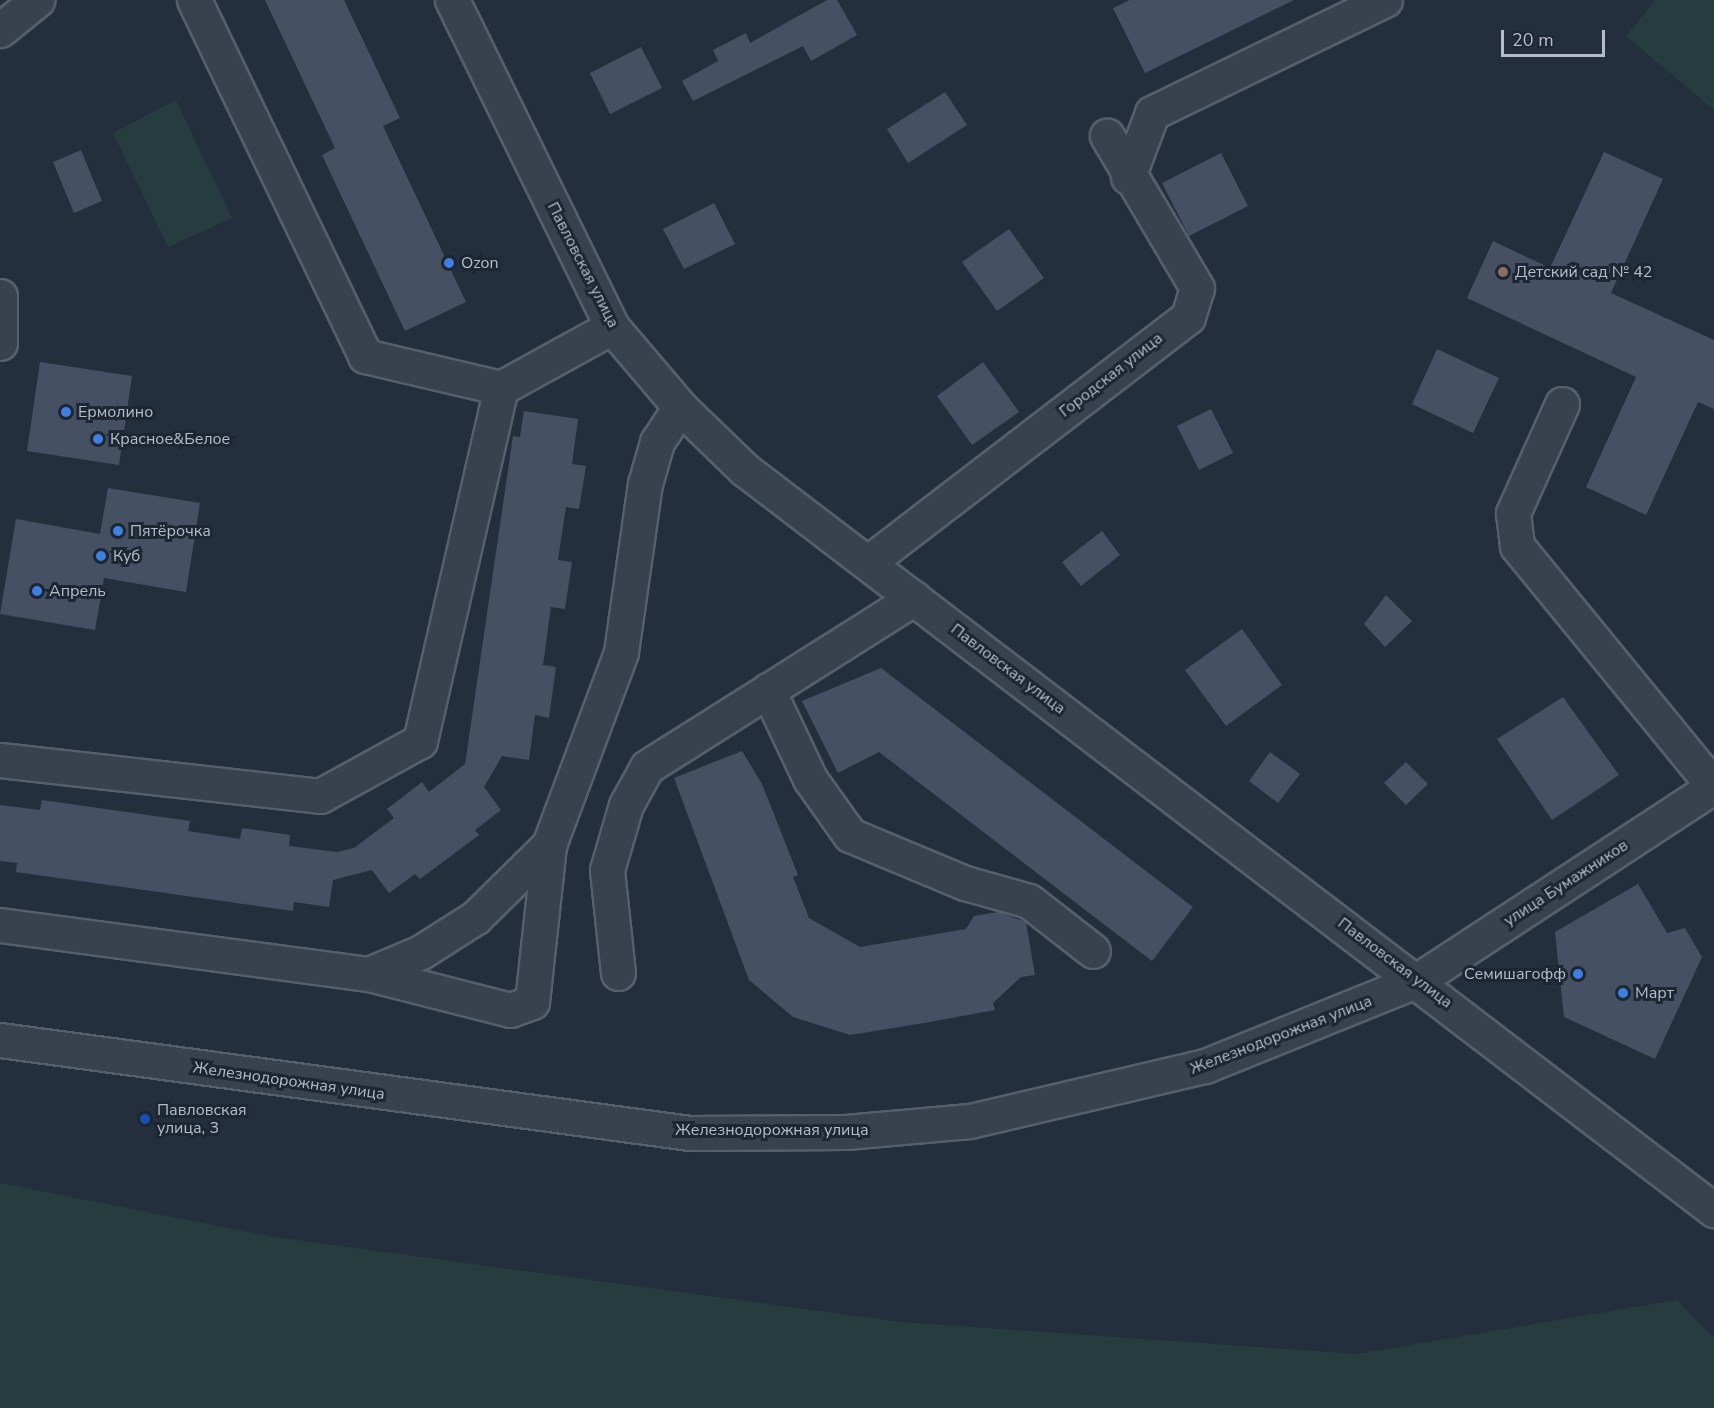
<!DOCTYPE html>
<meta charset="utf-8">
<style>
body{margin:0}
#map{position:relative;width:1714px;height:1408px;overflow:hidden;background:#242f3e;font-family:"Nunito Sans",sans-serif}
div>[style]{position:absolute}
.green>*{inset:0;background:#263c3f}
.building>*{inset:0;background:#455162}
.roads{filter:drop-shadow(2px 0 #565f6c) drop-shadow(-2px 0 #565f6c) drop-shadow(0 2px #565f6c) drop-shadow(0 -2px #565f6c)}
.minor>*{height:33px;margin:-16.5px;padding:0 16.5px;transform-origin:16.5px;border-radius:16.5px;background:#38414e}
.dots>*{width:16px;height:16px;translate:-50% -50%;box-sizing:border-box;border:3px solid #1d2633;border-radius:50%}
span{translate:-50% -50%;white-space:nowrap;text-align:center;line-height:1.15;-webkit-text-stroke:6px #1d2633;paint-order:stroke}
.poi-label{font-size:16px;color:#b4bcc9}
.left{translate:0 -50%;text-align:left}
.right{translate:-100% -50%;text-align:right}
.street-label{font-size:16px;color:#b4bcc9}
.scale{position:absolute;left:1501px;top:30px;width:104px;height:27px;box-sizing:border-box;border:3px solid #b4bcc9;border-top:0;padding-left:8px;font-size:18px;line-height:21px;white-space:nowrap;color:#b4bcc9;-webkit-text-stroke:4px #1d2633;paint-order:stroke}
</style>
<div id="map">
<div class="green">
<i style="clip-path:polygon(1656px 0,1714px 0,1714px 110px,1626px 36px)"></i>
<i style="clip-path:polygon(176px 100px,232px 218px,168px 247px,113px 133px)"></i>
<i style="clip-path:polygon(0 1183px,274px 1237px,901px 1322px,1357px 1354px,1677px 1300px,1714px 1338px,1714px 1408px,0 1408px)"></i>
</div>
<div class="building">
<i style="clip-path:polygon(265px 0,344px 0,400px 118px,383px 126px,466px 302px,405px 331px,322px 155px,335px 148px)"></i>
<i style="clip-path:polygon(827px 0,837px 0,857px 35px,811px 61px,803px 46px,693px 101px,682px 81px,718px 61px,713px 50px,746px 33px,750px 43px)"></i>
<i style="clip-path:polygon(1130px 0,1294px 0,1145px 73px,1113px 8px)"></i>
<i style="clip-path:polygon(641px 47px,662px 88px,610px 114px,590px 73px)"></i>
<i style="clip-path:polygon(945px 92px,967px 125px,908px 163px,887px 129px)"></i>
<i style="clip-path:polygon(81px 150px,102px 201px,74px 213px,53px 162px)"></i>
<i style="clip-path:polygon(1604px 152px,1663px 179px,1611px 293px,1714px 340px,1714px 409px,1698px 402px,1646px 515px,1586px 487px,1636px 377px,1467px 298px,1493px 241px,1550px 268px)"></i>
<i style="clip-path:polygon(1221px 153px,1248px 206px,1189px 236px,1162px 183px)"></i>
<i style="clip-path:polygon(714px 203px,735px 244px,684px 269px,663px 229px)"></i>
<i style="clip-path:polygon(1009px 229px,1044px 278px,997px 311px,962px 262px)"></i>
<i style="clip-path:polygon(1437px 349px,1499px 378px,1473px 433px,1412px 404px)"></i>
<i style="clip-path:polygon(40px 362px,132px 376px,119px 465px,27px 451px)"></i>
<i style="clip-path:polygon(983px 362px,1019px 412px,972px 445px,937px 396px)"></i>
<i style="clip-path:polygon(1211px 409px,1233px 453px,1199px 470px,1177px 426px)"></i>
<i style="clip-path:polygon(524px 411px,578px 419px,572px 464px,586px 466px,579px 509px,566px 507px,558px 560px,572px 562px,565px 609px,551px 607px,543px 665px,556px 667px,549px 718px,535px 715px,529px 760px,502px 756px,484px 787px,501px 810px,475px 830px,479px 835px,420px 879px,415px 874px,389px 893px,372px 870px,333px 880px,329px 907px,294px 902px,293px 911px,16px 872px,17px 863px,0 861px,0 805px,40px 810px,42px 800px,190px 821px,188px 831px,240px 839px,242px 828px,290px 835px,289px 846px,337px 852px,354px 848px,394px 818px,387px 809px,422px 782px,429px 792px,465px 764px,513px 436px,520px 437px)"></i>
<i style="clip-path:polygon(108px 488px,200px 503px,186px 592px,104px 578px,95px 630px,0 614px,16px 519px,100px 534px)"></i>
<i style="clip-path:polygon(1102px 531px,1120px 555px,1081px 586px,1062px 562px)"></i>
<i style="clip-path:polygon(1386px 595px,1412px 621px,1385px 647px,1364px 624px)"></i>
<i style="clip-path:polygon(1242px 629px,1282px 685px,1226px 726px,1185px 670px)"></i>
<i style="clip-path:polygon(881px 668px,1193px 907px,1152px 961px,879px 752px,838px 773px,802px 701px)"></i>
<i style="clip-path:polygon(1563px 697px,1619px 775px,1552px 820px,1497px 739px)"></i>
<i style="clip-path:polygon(742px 751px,762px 784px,798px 875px,793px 877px,809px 918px,860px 947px,966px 929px,974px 916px,998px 912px,1026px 922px,1035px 975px,1021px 977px,993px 1003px,995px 1010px,924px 1023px,850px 1035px,793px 1017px,749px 980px,674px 778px)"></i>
<i style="clip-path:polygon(1270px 752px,1300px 774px,1278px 803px,1249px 781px)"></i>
<i style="clip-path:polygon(1406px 762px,1428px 784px,1406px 805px,1384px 783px)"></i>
<i style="clip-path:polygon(1638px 884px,1667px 933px,1685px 928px,1702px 957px,1655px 1059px,1564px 1017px,1555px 932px)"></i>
</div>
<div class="roads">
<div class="minor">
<i style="left:194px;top:0;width:395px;rotate:64.3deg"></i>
<i style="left:365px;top:356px;width:140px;rotate:13.2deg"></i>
<i style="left:501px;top:388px;width:127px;rotate:-28.8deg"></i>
<i style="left:452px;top:0;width:364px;rotate:63.9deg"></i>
<i style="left:612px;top:327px;width:105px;rotate:49.6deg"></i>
<i style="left:680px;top:407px;width:89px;rotate:44.1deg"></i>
<i style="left:744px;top:469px;width:1221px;rotate:37.38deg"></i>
<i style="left:0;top:30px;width:48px;rotate:-39deg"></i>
<i style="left:1128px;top:177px;width:68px;rotate:-69.4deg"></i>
<i style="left:1152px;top:113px;width:259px;rotate:-25.9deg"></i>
<i style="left:0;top:296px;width:47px;rotate:90deg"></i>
<i style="left:1562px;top:404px;width:120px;rotate:114.2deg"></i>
<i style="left:1513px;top:513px;width:33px;rotate:83deg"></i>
<i style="left:1517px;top:546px;width:311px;rotate:50.7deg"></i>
<i style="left:870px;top:561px;width:401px;rotate:-37.5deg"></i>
<i style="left:1188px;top:317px;width:30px;rotate:-73deg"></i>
<i style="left:1197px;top:288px;width:177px;rotate:-120.6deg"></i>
<i style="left:768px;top:690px;width:98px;rotate:64.7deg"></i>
<i style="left:810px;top:779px;width:69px;rotate:54.5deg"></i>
<i style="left:850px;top:835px;width:125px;rotate:22.7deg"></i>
<i style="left:965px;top:883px;width:66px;rotate:15.7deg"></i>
<i style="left:1029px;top:901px;width:81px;rotate:38deg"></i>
<i style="left:0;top:760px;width:322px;rotate:6.4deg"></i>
<i style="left:320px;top:796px;width:114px;rotate:-28.8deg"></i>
<i style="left:420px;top:741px;width:362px;rotate:-77.1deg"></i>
<i style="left:0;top:925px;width:372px;rotate:7.6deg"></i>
<i style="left:369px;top:974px;width:56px;rotate:-22.9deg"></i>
<i style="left:421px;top:952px;width:65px;rotate:-32.5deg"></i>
<i style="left:476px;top:917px;width:103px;rotate:-44.6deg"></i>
<i style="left:549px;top:845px;width:206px;rotate:-69.5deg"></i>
<i style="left:621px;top:652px;width:170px;rotate:-81.9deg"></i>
<i style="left:645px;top:484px;width:44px;rotate:-74.1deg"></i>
<i style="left:657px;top:442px;width:42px;rotate:-56.7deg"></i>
<i style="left:618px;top:973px;width:104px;rotate:-96.1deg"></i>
<i style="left:607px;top:870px;width:68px;rotate:-73.7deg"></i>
<i style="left:626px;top:805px;width:43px;rotate:-61.1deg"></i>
<i style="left:647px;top:767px;width:316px;rotate:-32.3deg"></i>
<i style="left:369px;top:974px;width:146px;rotate:14.3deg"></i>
<i style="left:510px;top:1010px;width:23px;rotate:-20deg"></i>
<i style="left:532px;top:1002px;width:158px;rotate:-83.8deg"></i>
<i style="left:0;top:1040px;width:696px;rotate:7.68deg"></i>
<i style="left:690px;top:1133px;width:156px;rotate:-0.4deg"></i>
<i style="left:846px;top:1132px;width:124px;rotate:-5.1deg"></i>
<i style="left:970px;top:1121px;width:241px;rotate:-13.2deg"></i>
<i style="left:1205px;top:1066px;width:230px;rotate:-22deg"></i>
<i style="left:1418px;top:980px;width:354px;rotate:-33.2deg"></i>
</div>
</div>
<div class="dots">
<i style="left:449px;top:263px;background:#3f7fe0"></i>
<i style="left:1503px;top:272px;background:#8d6e63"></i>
<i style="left:66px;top:412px;background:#3f7fe0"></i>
<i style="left:98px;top:439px;background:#3f7fe0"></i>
<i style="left:118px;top:531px;background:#3f7fe0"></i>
<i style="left:101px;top:556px;background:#3f7fe0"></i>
<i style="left:37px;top:591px;background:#3f7fe0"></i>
<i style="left:1578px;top:974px;background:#3f7fe0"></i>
<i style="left:1623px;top:993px;background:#3f7fe0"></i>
<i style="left:145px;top:1119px;background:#1a4fb4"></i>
</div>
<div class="poi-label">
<span class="left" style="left:461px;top:263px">Ozon</span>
<span class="left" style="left:1515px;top:272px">Детский сад № 42</span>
<span class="left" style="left:78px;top:412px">Ермолино</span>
<span class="left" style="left:110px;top:439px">Красное&amp;Белое</span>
<span class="left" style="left:130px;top:531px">Пятёрочка</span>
<span class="left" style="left:113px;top:556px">Куб</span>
<span class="left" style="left:49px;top:591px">Апрель</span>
<span class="right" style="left:1566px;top:974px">Семишагофф</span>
<span class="left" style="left:1635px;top:993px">Март</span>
<span class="left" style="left:157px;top:1119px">Павловская<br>улица, 3</span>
</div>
<div class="street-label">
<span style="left:583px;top:265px;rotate:63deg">Павловская улица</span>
<span style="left:1111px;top:375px;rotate:-38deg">Городская улица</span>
<span style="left:1008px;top:669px;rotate:37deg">Павловская улица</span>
<span style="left:1566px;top:883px;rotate:-33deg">улица Бумажников</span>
<span style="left:1395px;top:963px;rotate:37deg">Павловская улица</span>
<span style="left:1281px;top:1035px;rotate:-21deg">Железнодорожная улица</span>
<span style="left:289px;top:1081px;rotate:8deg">Железнодорожная улица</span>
<span style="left:772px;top:1130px">Железнодорожная улица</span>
</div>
<div class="scale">20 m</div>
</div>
